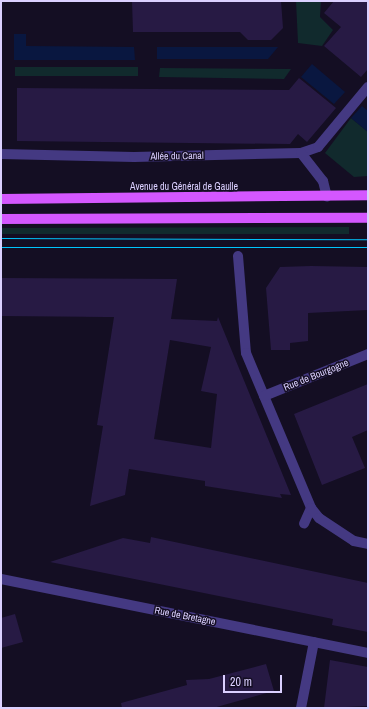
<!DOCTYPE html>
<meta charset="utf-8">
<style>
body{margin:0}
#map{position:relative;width:369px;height:709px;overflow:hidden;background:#140e23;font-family:"Archivo Narrow",sans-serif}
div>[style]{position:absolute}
.green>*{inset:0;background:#112a2d}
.water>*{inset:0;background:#091740}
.building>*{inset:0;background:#271a44}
.pedestrian>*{height:10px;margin:-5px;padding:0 5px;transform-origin:5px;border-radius:5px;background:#443982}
.minor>*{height:10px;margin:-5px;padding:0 5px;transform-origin:5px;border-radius:5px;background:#443982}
.primary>*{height:10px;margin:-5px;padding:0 5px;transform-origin:5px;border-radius:5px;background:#d457ff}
.tram>*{height:1px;margin:-0.5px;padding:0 0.5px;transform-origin:0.5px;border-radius:0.5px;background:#00c3fb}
span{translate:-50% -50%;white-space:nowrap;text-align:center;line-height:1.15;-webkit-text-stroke:3px #140e23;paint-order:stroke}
.street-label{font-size:10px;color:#dbd0ff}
.frame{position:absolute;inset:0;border:2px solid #dbd0ff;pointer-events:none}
.scale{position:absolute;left:223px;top:675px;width:59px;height:18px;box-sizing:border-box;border:2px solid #dbd0ff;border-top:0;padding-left:5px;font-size:12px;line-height:14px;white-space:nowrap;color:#dbd0ff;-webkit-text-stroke:3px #140e23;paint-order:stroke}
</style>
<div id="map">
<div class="green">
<i style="clip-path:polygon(296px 1px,321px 1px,320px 17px,333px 30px,322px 46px,298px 43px)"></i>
<i style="clip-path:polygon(15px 67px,138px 67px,138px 76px,15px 76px)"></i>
<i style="clip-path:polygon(160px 68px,291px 69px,284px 79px,159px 77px)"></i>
<i style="clip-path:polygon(351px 118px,368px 132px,368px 176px,354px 177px,325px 153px)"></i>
<i style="clip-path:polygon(349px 227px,349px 234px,1px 234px,1px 228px)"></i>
</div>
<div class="water">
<i style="clip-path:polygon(14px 34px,26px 34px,26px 46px,134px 47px,135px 60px,14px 60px)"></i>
<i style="clip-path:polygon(157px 47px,278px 47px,268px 59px,157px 59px)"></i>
<i style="clip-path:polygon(312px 64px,345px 92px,334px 104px,301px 77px)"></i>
<i style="clip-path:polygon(362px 106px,368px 111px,368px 132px,351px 118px)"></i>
</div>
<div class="building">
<i style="clip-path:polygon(132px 1px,281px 1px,283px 28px,271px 40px,248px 40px,240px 32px,133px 32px)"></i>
<i style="clip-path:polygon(334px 1px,368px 1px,368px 69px,361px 77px,324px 46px,341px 27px,324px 13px)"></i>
<i style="clip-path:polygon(299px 78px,336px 108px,307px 142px,298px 134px,290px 144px,17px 141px,17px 88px,289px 90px)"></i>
<i style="clip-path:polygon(311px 266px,368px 267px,368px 310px,308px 313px,308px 341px,290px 343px,290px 350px,271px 350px,266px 288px,280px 267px)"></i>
<i style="clip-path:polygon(evenodd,1px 278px,177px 279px,171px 319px,217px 321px,218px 317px,291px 495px,280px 494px,282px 498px,205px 486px,205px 481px,129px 469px,125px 495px,90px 506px,103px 426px,97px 425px,114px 317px,1px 316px,1px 278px,170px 340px,211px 347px,201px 391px,217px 394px,211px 448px,154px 439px,170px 340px)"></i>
<i style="clip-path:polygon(368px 384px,368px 430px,352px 437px,365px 468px,322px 485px,294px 414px)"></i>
<i style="clip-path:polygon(151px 537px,368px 583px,368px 632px,332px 625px,333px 619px,50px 562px,123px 538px,150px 543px)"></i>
<i style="clip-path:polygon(15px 614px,23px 642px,1px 648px,1px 618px)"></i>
<i style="clip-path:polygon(330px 660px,368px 667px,368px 706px,324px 708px)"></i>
<i style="clip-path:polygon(266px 664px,274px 691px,213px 708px,122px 708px,121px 703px,187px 685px,186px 680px,209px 679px)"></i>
</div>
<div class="pedestrian">
<i style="left:301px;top:153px;width:18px;rotate:-19deg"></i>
<i style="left:318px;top:147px;width:78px;rotate:-50.2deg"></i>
<i style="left:238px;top:256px;width:97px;rotate:85.3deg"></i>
<i style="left:246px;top:353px;width:168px;rotate:67.2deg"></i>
<i style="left:311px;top:508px;width:17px;rotate:114deg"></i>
<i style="left:311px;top:508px;width:13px;rotate:51deg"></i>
<i style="left:319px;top:518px;width:42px;rotate:33.3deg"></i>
<i style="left:354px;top:541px;width:14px;rotate:12deg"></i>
</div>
<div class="minor">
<i style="left:1px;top:154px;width:133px;rotate:1.3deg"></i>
<i style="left:134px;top:157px;width:167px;rotate:-1.4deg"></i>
<i style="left:301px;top:153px;width:36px;rotate:52deg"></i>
<i style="left:323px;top:181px;width:16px;rotate:76deg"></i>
<i style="left:264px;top:396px;width:112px;rotate:-22deg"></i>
<i style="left:1px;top:579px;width:374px;rotate:11.4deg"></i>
<i style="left:301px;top:708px;width:67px;rotate:-78.9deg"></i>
</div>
<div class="primary">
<i style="left:1px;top:199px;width:367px;rotate:-0.6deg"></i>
<i style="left:1px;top:219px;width:367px;rotate:-0.2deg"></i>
</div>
<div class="tram">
<i style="left:1px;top:238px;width:367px;rotate:0.2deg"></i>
<i style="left:1px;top:247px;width:367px"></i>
</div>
<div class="street-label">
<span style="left:177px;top:156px;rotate:-1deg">Allée du Canal</span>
<span style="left:184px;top:187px">Avenue du Général de Gaulle</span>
<span style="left:316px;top:375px;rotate:-22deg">Rue de Bourgogne</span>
<span style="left:185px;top:616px;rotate:11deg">Rue de Bretagne</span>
</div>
<div class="frame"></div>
<div class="scale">20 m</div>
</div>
